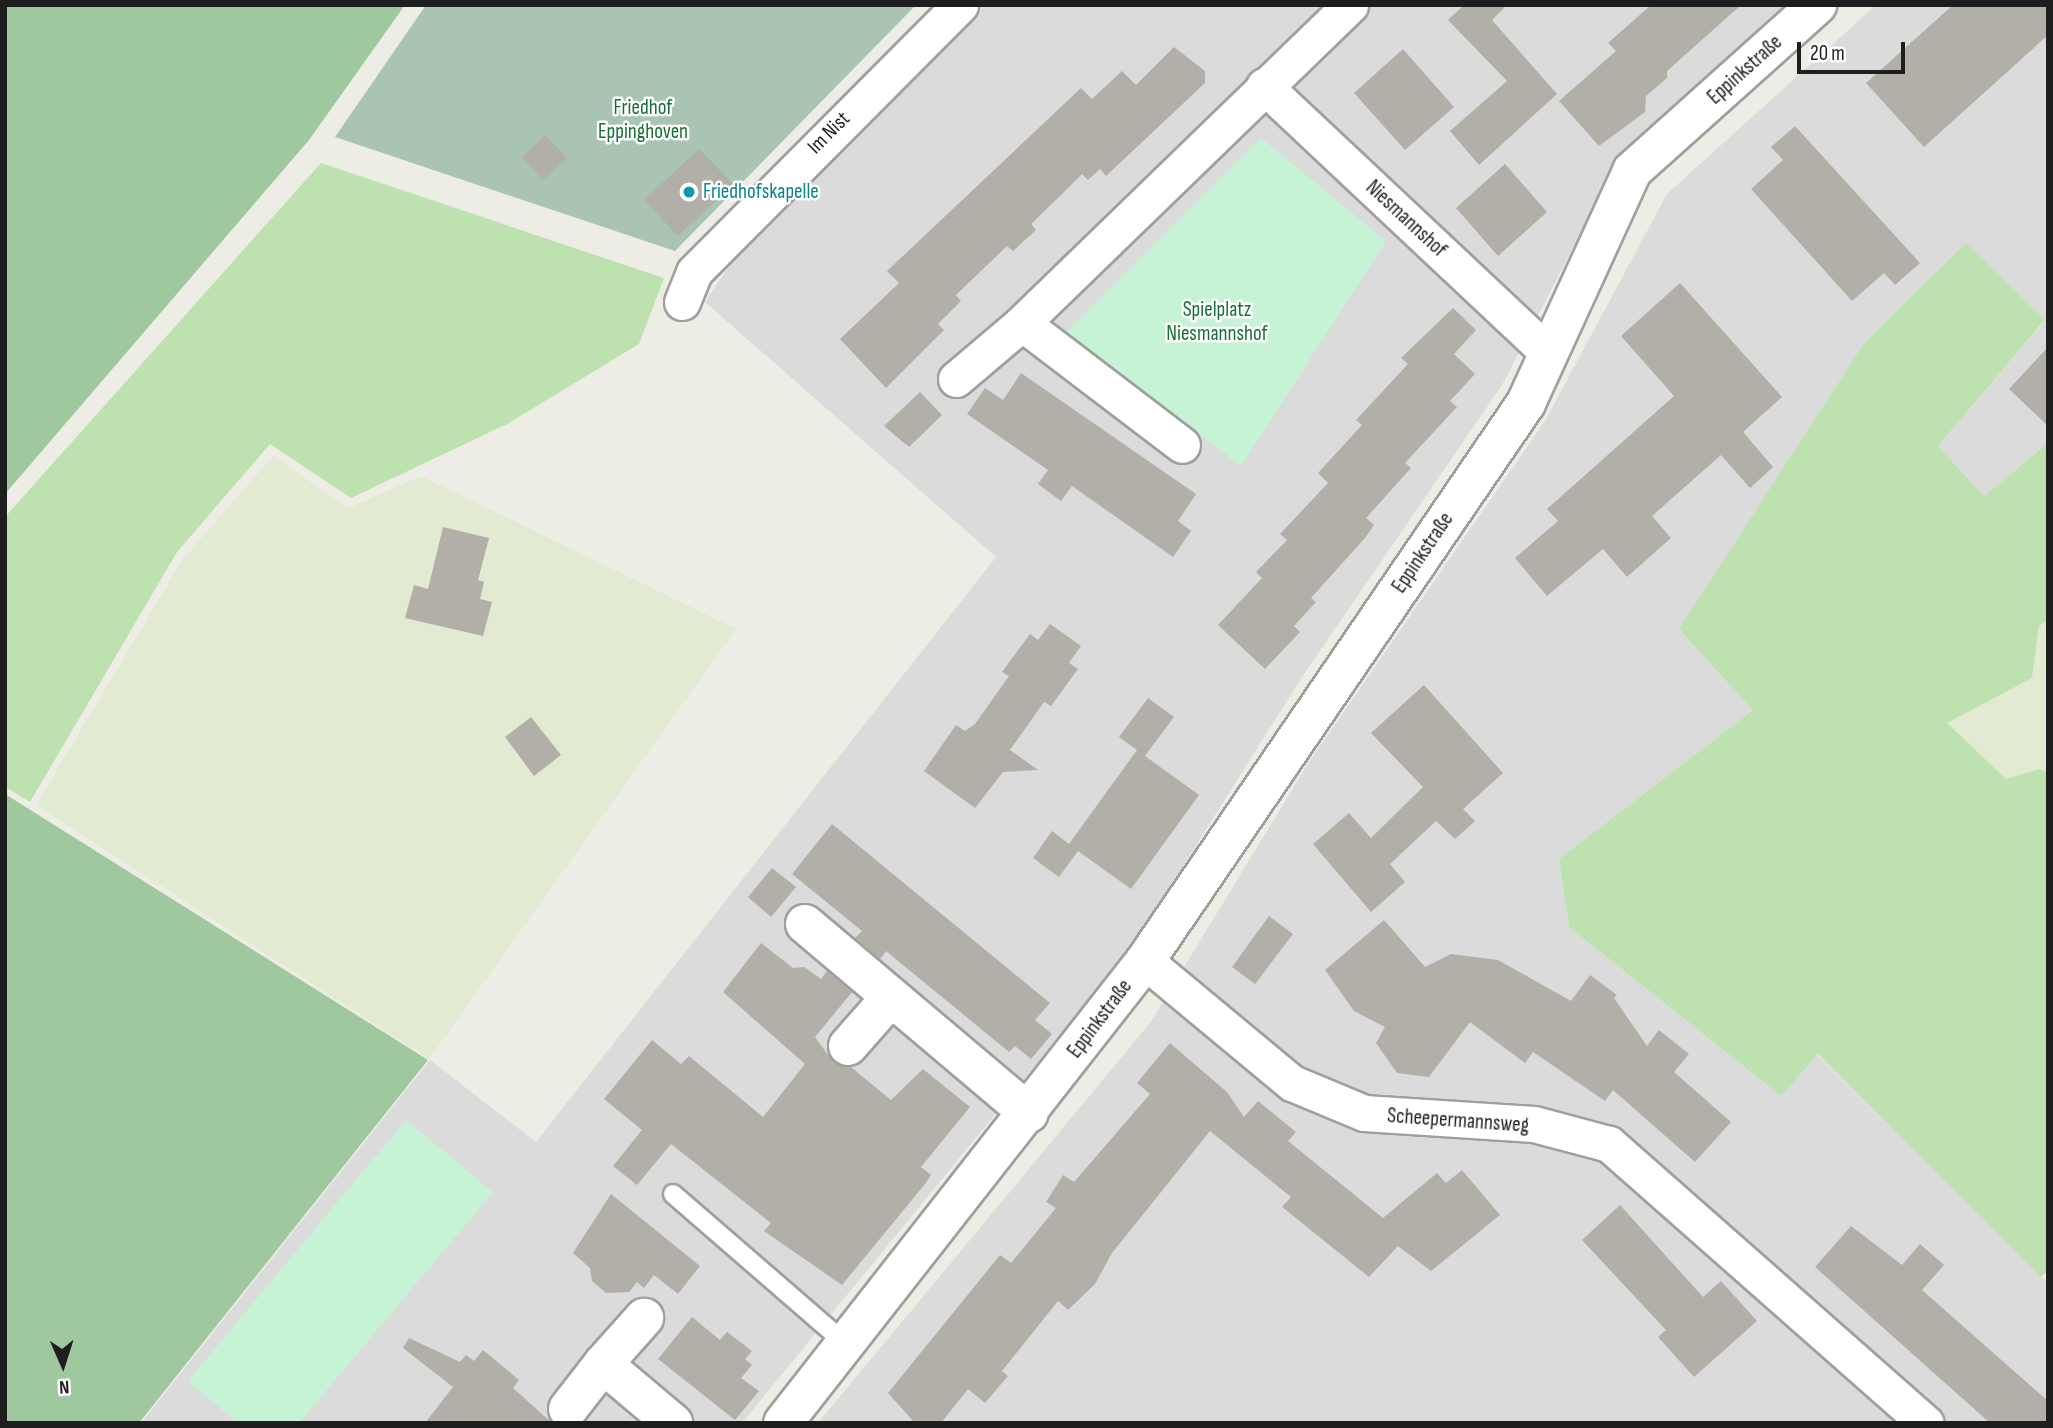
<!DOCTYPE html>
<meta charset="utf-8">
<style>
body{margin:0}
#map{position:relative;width:2053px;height:1428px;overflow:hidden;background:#edede5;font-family:"Sofia Sans Condensed",sans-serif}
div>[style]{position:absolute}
.residential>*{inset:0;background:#dbdbdb}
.farmland>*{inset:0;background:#e2ead2}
.grass>*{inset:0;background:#bde2b0}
.forest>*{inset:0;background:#a0c89e}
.cemetery>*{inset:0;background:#a9c4b3}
.park>*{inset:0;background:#c6f3d5}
.building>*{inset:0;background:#b2afa8}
.roads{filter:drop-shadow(2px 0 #9f9f9f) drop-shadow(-2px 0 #9f9f9f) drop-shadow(0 2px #9f9f9f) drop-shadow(0 -2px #9f9f9f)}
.service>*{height:18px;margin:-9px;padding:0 9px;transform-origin:9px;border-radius:9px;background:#fff}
.minor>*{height:35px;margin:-17.5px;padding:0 17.5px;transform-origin:17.5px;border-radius:17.5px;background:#fff}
.tertiary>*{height:38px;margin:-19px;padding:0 19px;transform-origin:19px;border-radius:19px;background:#fff}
.dots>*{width:19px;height:19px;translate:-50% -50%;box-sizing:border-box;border:4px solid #fff;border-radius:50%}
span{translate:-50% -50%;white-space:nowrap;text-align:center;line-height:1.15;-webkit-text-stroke:5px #fff;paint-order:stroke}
.street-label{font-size:21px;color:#1e1e1e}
.park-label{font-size:21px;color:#186f35}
.culture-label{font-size:21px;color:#0d838f}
.left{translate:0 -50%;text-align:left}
.frame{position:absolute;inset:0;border:7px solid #1e1e1e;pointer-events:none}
.north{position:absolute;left:28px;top:1330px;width:70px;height:70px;-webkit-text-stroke:5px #fff;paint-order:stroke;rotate:177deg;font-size:19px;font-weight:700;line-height:28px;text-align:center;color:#1e1e1e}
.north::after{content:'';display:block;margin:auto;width:24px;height:32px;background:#1e1e1e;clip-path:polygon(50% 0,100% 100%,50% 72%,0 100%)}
.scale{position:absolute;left:1797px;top:42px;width:108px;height:32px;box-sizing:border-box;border:4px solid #1e1e1e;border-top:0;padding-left:9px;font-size:21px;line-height:24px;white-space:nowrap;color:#1e1e1e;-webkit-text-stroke:5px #fff;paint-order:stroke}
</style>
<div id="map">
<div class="residential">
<i style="clip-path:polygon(983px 5px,1784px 5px,1620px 157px,1502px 385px,1302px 677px,1130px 950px,742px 1423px,141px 1423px,430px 1060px,536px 1142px,996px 557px,705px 302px,749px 237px)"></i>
<i style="clip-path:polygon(1876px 5px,2048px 5px,2048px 443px,1984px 496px,1938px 446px,2045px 321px,1966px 244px,1753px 710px,1559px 859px,1569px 927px,1781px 1096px,1817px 1054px,2048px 1283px,2048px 1423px,818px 1423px,1150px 1023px,1309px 762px,1545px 421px,1667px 194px)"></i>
</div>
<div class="farmland">
<i style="clip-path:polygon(273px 456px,349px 508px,421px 476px,736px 629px,429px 1059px,36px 805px,183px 559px)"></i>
<i style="clip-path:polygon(2048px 620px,2048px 773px,2040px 769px,2006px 780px,1947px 723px,2032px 678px,2039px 626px)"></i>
</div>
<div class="grass">
<i style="clip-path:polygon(321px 163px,664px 278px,639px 344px,507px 424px,351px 498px,270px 444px,177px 552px,30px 802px,5px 787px,5px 517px)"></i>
<i style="clip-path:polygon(1966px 243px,2045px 320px,1938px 446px,1984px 496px,2048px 443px,2048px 620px,2039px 626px,2032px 678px,1947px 723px,2006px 779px,2040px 769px,2048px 773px,2048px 1271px,2041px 1277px,1818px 1054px,1781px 1096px,1569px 927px,1559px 859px,1753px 710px,1679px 629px,1863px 345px)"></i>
</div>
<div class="forest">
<i style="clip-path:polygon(5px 5px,405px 5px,309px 140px,5px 494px)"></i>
<i style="clip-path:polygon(5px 794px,428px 1060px,139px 1423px,5px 1423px)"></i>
</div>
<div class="cemetery">
<i style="clip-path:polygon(426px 5px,916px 5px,675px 251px,335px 137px)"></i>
</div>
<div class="park">
<i style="clip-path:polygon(1261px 138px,1386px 241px,1241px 466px,1067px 332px)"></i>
<i style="clip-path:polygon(406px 1120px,493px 1192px,299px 1423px,238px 1423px,188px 1381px)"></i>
</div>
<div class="building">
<i style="clip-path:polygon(1464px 5px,1507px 5px,1492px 20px,1557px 94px,1479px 165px,1450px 131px,1507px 81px,1448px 20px)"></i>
<i style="clip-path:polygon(1651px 5px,1741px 5px,1667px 71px,1667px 78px,1646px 96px,1645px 112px,1599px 146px,1559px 101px,1616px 51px,1608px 43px)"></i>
<i style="clip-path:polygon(1953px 5px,2048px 5px,2048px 35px,1924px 147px,1866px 83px)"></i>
<i style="clip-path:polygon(1174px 47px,1205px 71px,1205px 83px,1106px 176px,1100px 169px,1088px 180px,1082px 174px,1057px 199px,1031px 224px,1036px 230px,1013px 251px,1007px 246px,956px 295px,961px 301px,938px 324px,944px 330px,886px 388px,840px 339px,899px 283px,887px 271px,1081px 88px,1092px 99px,1122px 71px,1136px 85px)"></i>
<i style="clip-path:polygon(1403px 49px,1454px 107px,1405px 150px,1354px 93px)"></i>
<i style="clip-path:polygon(1795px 126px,1920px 263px,1895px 285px,1884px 273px,1852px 301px,1751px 189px,1783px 160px,1771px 147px)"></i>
<i style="clip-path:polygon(545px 135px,567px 158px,543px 180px,522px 157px)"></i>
<i style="clip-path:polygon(699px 149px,733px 184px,678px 236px,644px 200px)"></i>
<i style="clip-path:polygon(1505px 164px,1547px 212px,1498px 256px,1456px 208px)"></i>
<i style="clip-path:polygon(1680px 283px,1782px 397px,1743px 432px,1773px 467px,1750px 488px,1721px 455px,1652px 516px,1671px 538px,1627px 577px,1603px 549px,1547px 596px,1515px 558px,1558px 521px,1547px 509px,1674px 396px,1621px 336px)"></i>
<i style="clip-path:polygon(1453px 308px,1476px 330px,1454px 354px,1475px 374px,1450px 401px,1457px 407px,1405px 463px,1411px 468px,1366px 518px,1374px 525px,1365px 538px,1311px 598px,1316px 602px,1294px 626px,1300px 632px,1265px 669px,1218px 625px,1262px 578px,1256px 572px,1287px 540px,1280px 534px,1328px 483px,1318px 473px,1362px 425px,1356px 420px,1408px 364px,1401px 358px)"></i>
<i style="clip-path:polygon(2048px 347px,2048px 426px,2009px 389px)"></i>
<i style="clip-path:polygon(1021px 373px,1196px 494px,1178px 521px,1191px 531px,1173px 557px,1072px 486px,1061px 501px,1038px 484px,1048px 470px,967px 414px,985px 388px,1003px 400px)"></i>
<i style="clip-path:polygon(920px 392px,942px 415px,909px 447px,884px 426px)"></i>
<i style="clip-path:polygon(443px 527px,489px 538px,478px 580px,484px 582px,480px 599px,492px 602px,483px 636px,405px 618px,414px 585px,428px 589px)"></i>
<i style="clip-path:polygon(1050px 624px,1081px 646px,1069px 663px,1078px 669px,1051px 706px,1044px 702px,1010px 750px,1038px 770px,1003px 772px,975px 808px,924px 771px,956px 725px,965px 731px,975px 724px,1009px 676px,1002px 672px,1030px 634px,1038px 640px)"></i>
<i style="clip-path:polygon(1424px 685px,1503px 773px,1463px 809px,1475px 821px,1455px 839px,1436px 821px,1390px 864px,1405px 882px,1371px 912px,1313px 844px,1349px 813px,1371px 838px,1423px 787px,1371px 733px)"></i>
<i style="clip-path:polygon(1148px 698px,1174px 717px,1145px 756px,1199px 795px,1131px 889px,1078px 851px,1059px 877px,1033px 858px,1052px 831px,1069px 844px,1137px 750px,1119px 737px)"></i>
<i style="clip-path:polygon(531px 717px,561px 755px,534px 776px,505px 737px)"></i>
<i style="clip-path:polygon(832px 824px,1050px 1003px,1035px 1020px,1052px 1034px,1031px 1059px,1015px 1046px,1009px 1052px,886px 951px,880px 959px,855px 938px,862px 931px,792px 874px)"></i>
<i style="clip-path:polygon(772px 868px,796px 887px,771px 917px,748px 897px)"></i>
<i style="clip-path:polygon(1269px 916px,1293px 934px,1255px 984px,1232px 967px)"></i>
<i style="clip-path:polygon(1384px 920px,1425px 967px,1451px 954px,1498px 960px,1571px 1001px,1590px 975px,1617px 995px,1614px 998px,1647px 1046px,1659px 1030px,1689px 1054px,1674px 1072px,1731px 1122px,1695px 1162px,1613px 1090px,1605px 1101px,1533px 1052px,1525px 1063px,1470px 1022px,1429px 1077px,1397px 1073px,1376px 1043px,1385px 1027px,1354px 1011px,1325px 970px)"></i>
<i style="clip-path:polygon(761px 943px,793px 968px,804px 967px,821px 979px,827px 971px,852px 992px,815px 1037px,834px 1063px,851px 1067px,891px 1100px,923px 1069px,970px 1107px,921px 1167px,931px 1175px,925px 1184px,842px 1285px,764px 1231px,771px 1223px,671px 1144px,637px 1185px,613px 1166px,642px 1130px,604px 1099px,652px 1040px,681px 1064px,689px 1056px,763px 1117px,805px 1064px,723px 992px)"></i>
<i style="clip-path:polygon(1170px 1043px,1227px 1092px,1244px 1117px,1258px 1101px,1296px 1132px,1288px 1141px,1383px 1218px,1437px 1173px,1446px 1183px,1462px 1170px,1500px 1215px,1431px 1271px,1398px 1246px,1369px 1277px,1282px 1207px,1291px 1197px,1210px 1131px,1112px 1253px,1095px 1284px,1068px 1310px,1058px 1301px,1002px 1371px,1008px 1376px,985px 1403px,968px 1389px,941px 1423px,914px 1422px,888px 1393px,1000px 1255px,1011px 1263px,1056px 1208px,1046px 1202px,1063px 1175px,1074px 1182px,1150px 1094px,1137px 1083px)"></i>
<i style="clip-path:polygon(611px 1194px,700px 1266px,678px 1294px,654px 1275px,644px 1288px,637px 1282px,629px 1292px,606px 1293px,592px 1281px,590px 1268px,573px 1253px)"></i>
<i style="clip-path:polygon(1620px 1205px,1703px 1297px,1721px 1281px,1757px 1321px,1694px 1377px,1658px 1337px,1666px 1330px,1582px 1240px)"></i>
<i style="clip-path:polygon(1851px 1226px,1902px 1265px,1920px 1244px,1944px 1265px,1922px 1290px,2048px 1401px,2048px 1423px,1990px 1423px,1815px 1267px)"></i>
<i style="clip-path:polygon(692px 1317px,720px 1340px,727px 1332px,752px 1351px,745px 1359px,752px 1365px,741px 1378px,759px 1391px,735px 1420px,658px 1359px)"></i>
<i style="clip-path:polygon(409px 1338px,460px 1362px,466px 1355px,474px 1361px,483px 1350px,519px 1380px,513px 1388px,552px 1423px,425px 1423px,453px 1387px,403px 1348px)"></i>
</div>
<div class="roads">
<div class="service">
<i style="left:673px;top:1194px;width:229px;rotate:40.9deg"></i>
</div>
<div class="minor">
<i style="left:1264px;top:86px;width:390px;rotate:43.2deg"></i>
<i style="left:682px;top:302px;width:32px;rotate:-68deg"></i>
<i style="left:694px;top:272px;width:377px;rotate:-45.1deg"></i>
<i style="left:1022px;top:323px;width:201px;rotate:37.3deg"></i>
<i style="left:956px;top:379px;width:87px;rotate:-40.3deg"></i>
<i style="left:1022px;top:323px;width:457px;rotate:-44.1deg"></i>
<i style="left:1145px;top:961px;width:191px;rotate:39.7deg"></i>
<i style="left:1292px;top:1083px;width:78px;rotate:22.6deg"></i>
<i style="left:1364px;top:1113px;width:170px;rotate:3.7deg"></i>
<i style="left:1534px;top:1124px;width:78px;rotate:14.9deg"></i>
<i style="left:1609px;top:1144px;width:422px;rotate:41.4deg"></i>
</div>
<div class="tertiary">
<i style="left:805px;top:924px;width:293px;rotate:40.2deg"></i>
<i style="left:848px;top:1046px;width:65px;rotate:-48.7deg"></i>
<i style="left:603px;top:1364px;width:62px;rotate:-48.3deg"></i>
<i style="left:568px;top:1409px;width:57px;rotate:-52.1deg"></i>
<i style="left:603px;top:1364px;width:92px;rotate:40.1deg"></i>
<i style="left:783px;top:1423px;width:587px;rotate:-51.92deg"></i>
<i style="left:1145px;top:961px;width:676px;rotate:-55.67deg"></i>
<i style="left:1526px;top:403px;width:255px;rotate:-65.4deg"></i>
<i style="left:1632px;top:171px;width:249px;rotate:-41.9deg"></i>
</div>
</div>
<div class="dots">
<i style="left:689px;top:192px;background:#0f9aa8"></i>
</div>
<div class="street-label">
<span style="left:1745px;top:70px;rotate:-42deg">Eppinkstraße</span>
<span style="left:829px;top:133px;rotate:-45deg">Im Nist</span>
<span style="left:1406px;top:219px;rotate:43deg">Niesmannshof</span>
<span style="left:1423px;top:553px;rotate:-56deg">Eppinkstraße</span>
<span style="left:1100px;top:1019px;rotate:-53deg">Eppinkstraße</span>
<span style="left:1458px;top:1121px;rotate:4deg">Scheepermannsweg</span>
</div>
<div class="park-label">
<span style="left:643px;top:120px">Friedhof<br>Eppinghoven</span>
<span style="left:1217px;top:322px">Spielplatz<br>Niesmannshof</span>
</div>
<div class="culture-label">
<span class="left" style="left:703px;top:192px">Friedhofskapelle</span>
</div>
<div class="frame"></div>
<div class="north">N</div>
<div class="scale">20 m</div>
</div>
